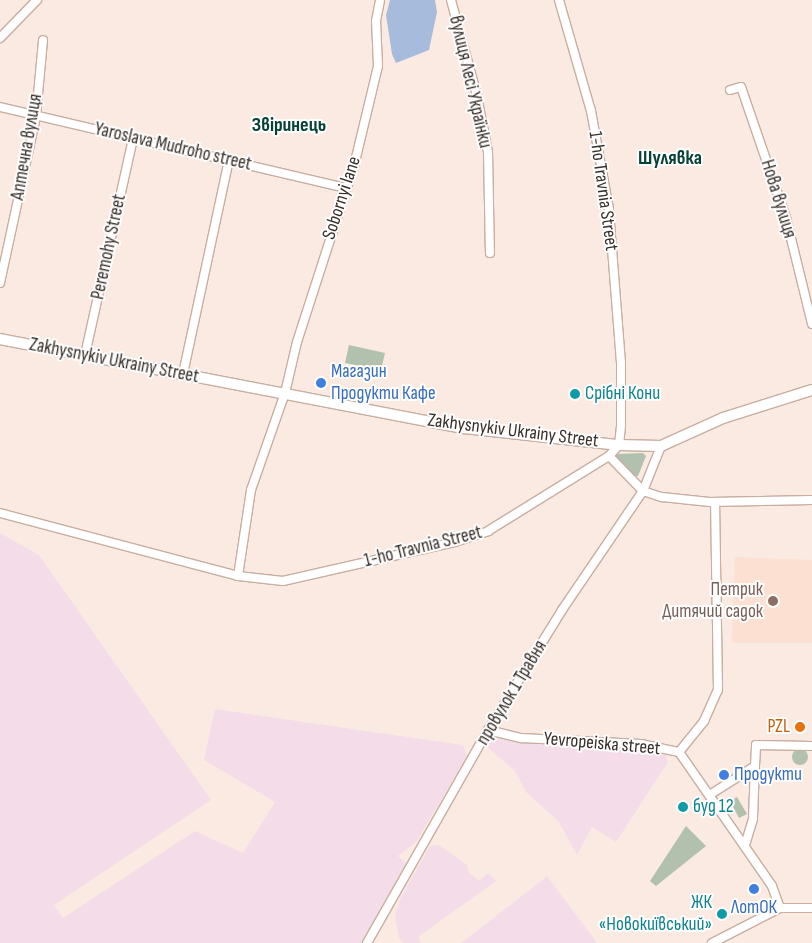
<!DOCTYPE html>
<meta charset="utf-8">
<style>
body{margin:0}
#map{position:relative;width:812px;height:943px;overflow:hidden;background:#fbeae1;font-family:"Sofia Sans Condensed",sans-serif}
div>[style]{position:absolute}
.industrial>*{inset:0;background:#f4dde9}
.built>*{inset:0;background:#fce0d1}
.green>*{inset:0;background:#b1c1ae}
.round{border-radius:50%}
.water>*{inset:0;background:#a7bcdc}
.roads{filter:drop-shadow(1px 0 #c8aea0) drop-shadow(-1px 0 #c8aea0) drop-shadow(0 1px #c8aea0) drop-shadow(0 -1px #c8aea0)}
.minor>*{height:8px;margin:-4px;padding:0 4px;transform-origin:4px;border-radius:4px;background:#fff}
.tertiary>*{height:10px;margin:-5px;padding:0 5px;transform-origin:5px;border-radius:5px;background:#fff}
.dots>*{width:14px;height:14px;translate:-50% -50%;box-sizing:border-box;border:2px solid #fff;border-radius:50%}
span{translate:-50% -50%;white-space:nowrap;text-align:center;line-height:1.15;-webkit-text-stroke:4px #fff;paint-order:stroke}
.street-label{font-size:19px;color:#382e28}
.shop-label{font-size:19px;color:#366cbe}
.left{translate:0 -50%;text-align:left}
.culture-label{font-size:19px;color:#0d838f}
.right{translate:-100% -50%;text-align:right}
.education-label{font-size:19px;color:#785e54}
.food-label{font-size:19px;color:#c56008}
.neighbourhood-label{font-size:20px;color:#064135;font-weight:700}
</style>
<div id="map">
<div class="industrial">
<i style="clip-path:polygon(0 533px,39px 555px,211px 800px,54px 905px,63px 918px,195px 831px,243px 853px,275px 802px,204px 760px,215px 709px,463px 745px,467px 757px,416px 842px,398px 856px,407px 864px,362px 943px,0 943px)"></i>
<i style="clip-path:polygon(492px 735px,520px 741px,629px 749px,665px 754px,668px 762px,616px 842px,592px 827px,577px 855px,559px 822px,526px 792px,515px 771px,486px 746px)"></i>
<i style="clip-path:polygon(439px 845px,467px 865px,468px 872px,479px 881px,488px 873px,496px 881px,418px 937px,421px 943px,403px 943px,399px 938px,395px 915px,401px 897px,430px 846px)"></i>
<i style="clip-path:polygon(547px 876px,597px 943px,461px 943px,531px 889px)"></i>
</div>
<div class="built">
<i style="clip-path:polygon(735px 557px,812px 560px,812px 643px,732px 643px)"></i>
</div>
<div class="green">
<i style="clip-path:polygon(349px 345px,385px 353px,381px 370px,345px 363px)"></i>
<i style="clip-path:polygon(643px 453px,646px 456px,638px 476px,633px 477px,616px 459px,616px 454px)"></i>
<i class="round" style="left:792px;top:749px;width:16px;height:16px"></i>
<i style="clip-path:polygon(737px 797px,747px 814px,739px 818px,730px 801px)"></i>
<i style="clip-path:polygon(686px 826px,706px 846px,656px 886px,650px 881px)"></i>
</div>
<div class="water">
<i style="clip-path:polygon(390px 0,435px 0,437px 12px,429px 50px,396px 63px,392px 54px,386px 15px)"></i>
</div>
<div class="roads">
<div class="minor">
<i style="left:451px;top:0;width:99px;rotate:74.8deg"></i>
<i style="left:477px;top:96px;width:57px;rotate:78.9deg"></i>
<i style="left:488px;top:152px;width:101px;rotate:88.9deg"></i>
<i style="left:0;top:38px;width:53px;rotate:-45.8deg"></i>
<i style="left:730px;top:90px;width:11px;rotate:-15deg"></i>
<i style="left:741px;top:87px;width:139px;rotate:71deg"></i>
<i style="left:786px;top:218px;width:109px;rotate:76.2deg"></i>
<i style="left:0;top:107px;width:355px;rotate:13.2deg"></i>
<i style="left:0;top:283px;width:171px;rotate:-77.8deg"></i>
<i style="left:36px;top:116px;width:76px;rotate:-84.7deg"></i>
<i style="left:85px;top:355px;width:222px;rotate:-77.5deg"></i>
<i style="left:183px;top:374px;width:220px;rotate:-77.9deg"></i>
<i style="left:609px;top:456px;width:49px;rotate:45.8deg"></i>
<i style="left:643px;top:491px;width:20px;rotate:18deg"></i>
<i style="left:662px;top:497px;width:48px;rotate:5.9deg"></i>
<i style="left:710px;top:502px;width:102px;rotate:-1.1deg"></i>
<i style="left:0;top:513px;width:246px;rotate:14.8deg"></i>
<i style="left:238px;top:576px;width:45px;rotate:6.3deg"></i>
<i style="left:283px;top:581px;width:176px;rotate:-12.8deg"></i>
<i style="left:455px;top:542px;width:35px;rotate:-18deg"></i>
<i style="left:488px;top:531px;width:142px;rotate:-31.8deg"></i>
<i style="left:609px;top:456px;width:15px;rotate:-48deg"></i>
<i style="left:619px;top:445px;width:20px;rotate:-84deg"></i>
<i style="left:621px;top:425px;width:62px;rotate:-90deg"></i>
<i style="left:621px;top:363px;width:154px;rotate:-94.5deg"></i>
<i style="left:609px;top:209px;width:100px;rotate:-100.4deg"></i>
<i style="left:591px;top:111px;width:116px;rotate:-106.1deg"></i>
<i style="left:238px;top:576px;width:87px;rotate:-81.4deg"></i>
<i style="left:251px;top:490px;width:103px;rotate:-70.7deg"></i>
<i style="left:285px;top:393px;width:52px;rotate:-76.8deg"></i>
<i style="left:297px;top:342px;width:185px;rotate:-72.1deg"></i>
<i style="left:354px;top:166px;width:103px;rotate:-76.5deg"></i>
<i style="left:378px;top:66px;width:45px;rotate:-92.5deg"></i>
<i style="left:376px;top:21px;width:21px;rotate:-79deg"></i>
<i style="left:488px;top:730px;width:34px;rotate:14deg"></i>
<i style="left:521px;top:738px;width:120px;rotate:2.9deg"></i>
<i style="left:641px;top:744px;width:39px;rotate:12deg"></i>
<i style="left:679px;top:752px;width:163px;rotate:55.2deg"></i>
<i style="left:772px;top:886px;width:23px;rotate:70deg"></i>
<i style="left:679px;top:752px;width:40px;rotate:-51deg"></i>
<i style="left:704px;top:721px;width:34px;rotate:-66deg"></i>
<i style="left:718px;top:690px;width:188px;rotate:-90.9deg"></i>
<i style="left:755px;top:766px;width:21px;rotate:-87deg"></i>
<i style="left:756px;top:745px;width:56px;rotate:1deg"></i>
<i style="left:711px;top:794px;width:52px;rotate:-32.5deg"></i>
<i style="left:755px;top:766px;width:53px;rotate:92.2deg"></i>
<i style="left:753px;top:819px;width:27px;rotate:107deg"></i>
<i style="left:367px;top:943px;width:245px;rotate:-60.4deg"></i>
<i style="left:488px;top:730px;width:141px;rotate:-58.3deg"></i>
<i style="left:562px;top:610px;width:144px;rotate:-55.8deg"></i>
<i style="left:643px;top:491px;width:48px;rotate:-68.2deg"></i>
<i style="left:712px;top:943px;width:76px;rotate:-27.2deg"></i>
<i style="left:780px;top:908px;width:32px"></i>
</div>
<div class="tertiary">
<i style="left:0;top:339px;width:472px;rotate:10.9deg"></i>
<i style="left:464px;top:428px;width:156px;rotate:6.3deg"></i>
<i style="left:619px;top:445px;width:42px;rotate:1.4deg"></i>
<i style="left:661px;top:446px;width:68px;rotate:-24.3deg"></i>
<i style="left:723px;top:418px;width:93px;rotate:-17.5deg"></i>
</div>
</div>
<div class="dots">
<i style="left:321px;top:383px;background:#3f7fe0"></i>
<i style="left:575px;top:394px;background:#0f9aa8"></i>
<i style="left:773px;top:601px;background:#8d6e63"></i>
<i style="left:800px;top:727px;background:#e8710a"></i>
<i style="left:724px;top:775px;background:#3f7fe0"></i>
<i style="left:683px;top:807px;background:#0f9aa8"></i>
<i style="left:754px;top:889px;background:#3f7fe0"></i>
<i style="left:722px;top:914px;background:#0f9aa8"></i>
</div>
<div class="street-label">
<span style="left:470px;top:82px;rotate:77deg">вулиця Лесі Українки</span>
<span style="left:27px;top:147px;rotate:-80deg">Аптечна вулиця</span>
<span style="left:173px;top:147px;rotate:13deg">Yaroslava Mudroho street</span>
<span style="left:603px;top:191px;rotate:82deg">1-ho Travnia Street</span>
<span style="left:342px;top:198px;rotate:-72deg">Sobornyi lane</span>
<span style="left:778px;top:199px;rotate:73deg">Нова вулиця</span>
<span style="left:109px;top:247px;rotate:-78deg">Peremohy Street</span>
<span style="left:114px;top:361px;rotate:11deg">Zakhysnykiv Ukrainy Street</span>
<span style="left:513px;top:431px;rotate:7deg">Zakhysnykiv Ukrainy Street</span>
<span style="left:423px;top:547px;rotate:-14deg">1-ho Travnia Street</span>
<span style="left:512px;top:693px;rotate:-59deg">провулок 1 Травня</span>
<span style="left:602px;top:744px;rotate:5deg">Yevropeiska street</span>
</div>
<div class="shop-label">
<span class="left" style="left:331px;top:383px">Магазин<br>Продукти Кафе</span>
<span class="left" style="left:734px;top:775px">Продукти</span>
<span style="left:754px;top:908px">ЛотОК</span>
</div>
<div class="culture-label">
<span class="left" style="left:585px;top:394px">Срібні Кони</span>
<span class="left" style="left:693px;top:807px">буд 12</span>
<span class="right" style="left:712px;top:914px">ЖК<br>«Новокиївський»</span>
</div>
<div class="education-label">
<span class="right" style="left:763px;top:601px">Петрик<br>Дитячий садок</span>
</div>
<div class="food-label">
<span class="right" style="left:790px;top:727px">PZL</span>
</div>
<div class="neighbourhood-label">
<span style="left:289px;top:125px">Звіринець</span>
<span style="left:670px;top:158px">Шулявка</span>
</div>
</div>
